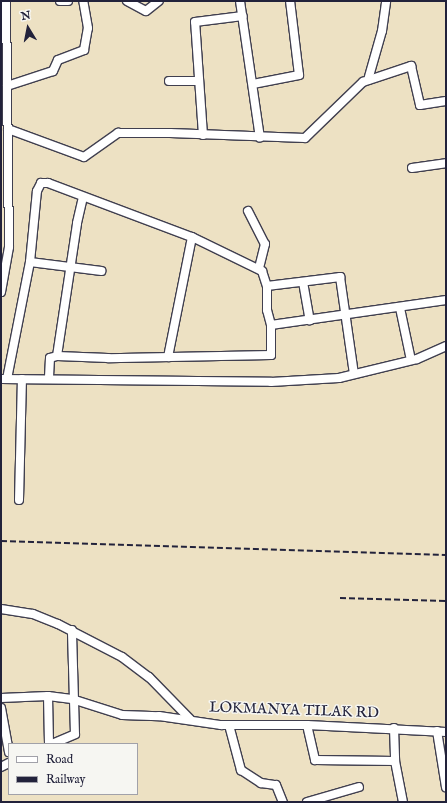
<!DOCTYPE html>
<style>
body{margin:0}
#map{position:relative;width:447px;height:803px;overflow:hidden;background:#ede1c3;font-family:"IM FELL English",serif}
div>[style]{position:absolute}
.roads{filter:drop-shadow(1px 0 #403f4f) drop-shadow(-1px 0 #403f4f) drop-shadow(0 1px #403f4f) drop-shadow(0 -1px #403f4f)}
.minor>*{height:8px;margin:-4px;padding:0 4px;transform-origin:4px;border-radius:4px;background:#fff}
.rail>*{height:1.5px;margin-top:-0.75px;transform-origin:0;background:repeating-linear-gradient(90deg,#22223b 0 6px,transparent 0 9px)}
span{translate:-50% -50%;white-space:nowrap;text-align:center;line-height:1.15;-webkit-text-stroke:3px #f6f6f2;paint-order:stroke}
.street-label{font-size:15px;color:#22223b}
.frame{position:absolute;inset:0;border:2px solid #22223b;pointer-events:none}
.legend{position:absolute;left:8px;top:743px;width:130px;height:52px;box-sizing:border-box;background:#f6f6f2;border:1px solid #a1a1a9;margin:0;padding:5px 7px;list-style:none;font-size:12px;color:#22223b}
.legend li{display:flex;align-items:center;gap:8px;height:20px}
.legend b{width:20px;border:1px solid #a1a1a9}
.north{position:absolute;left:8px;top:8px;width:40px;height:40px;-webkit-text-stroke:3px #f6f6f2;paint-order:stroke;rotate:350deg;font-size:11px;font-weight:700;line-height:16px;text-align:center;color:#22223b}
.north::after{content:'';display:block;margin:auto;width:14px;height:18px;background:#22223b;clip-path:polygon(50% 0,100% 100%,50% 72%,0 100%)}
</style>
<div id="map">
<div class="roads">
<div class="minor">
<i style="left:60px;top:1px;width:8px"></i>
<i style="left:127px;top:1px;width:21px;rotate:28deg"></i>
<i style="left:146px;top:11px;width:16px;rotate:-38deg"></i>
<i style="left:240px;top:1px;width:138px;rotate:81.7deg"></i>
<i style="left:368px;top:80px;width:51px;rotate:-74.1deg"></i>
<i style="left:382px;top:31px;width:30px;rotate:-82deg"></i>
<i style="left:169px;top:81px;width:29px"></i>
<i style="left:253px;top:84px;width:47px;rotate:-11.1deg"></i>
<i style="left:299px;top:75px;width:75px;rotate:-96.9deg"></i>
<i style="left:7px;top:86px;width:48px;rotate:-18.1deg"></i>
<i style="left:53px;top:71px;width:12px;rotate:-66deg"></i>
<i style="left:58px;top:60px;width:28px;rotate:-21deg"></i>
<i style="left:84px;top:50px;width:22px;rotate:-80deg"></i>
<i style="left:88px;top:28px;width:27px;rotate:-100deg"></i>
<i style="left:8px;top:129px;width:81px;rotate:20.2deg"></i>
<i style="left:84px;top:157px;width:42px;rotate:-35.2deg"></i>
<i style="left:118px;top:133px;width:52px"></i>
<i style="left:170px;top:133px;width:135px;rotate:2.1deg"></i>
<i style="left:305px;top:138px;width:81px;rotate:-44deg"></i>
<i style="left:363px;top:82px;width:51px;rotate:-18.4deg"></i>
<i style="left:411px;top:66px;width:40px;rotate:77deg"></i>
<i style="left:420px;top:105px;width:26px;rotate:-9deg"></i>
<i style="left:203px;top:135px;width:113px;rotate:-94deg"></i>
<i style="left:195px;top:22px;width:48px;rotate:-7.1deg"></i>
<i style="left:412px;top:168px;width:34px;rotate:-8deg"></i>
<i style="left:248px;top:211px;width:37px;rotate:63deg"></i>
<i style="left:265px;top:244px;width:25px;rotate:104deg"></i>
<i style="left:30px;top:262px;width:72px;rotate:7.2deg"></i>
<i style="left:303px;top:282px;width:39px;rotate:80deg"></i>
<i style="left:267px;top:286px;width:74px;rotate:-7deg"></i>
<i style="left:340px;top:277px;width:98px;rotate:81.8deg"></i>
<i style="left:1px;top:292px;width:46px;rotate:-79.9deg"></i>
<i style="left:9px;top:247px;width:246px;rotate:-90.7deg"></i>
<i style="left:400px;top:308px;width:53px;rotate:78.1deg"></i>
<i style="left:271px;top:325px;width:177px;rotate:-8.1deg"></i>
<i style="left:57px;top:356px;width:134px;rotate:-81.4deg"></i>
<i style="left:77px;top:223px;width:26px;rotate:-77deg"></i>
<i style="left:168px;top:357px;width:122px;rotate:-78.7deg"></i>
<i style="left:1px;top:379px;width:270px;rotate:0.6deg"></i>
<i style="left:271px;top:382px;width:68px;rotate:-3.4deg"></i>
<i style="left:339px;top:378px;width:80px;rotate:-13.7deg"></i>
<i style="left:417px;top:359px;width:32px;rotate:-24deg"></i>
<i style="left:7px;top:379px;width:119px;rotate:-78.9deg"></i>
<i style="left:30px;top:262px;width:71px;rotate:-84.4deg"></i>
<i style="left:37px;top:191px;width:9px;rotate:-63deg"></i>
<i style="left:41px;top:183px;width:7px"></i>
<i style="left:48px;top:183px;width:154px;rotate:20.6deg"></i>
<i style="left:192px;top:237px;width:78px;rotate:25.9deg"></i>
<i style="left:262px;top:271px;width:16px;rotate:72deg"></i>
<i style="left:267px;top:286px;width:24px;rotate:90deg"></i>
<i style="left:267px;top:310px;width:16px;rotate:75deg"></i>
<i style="left:271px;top:325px;width:30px;rotate:90deg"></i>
<i style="left:271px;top:355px;width:163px;rotate:178.9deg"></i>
<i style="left:108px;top:358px;width:51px;rotate:-177.8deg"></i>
<i style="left:57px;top:356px;width:7px;rotate:164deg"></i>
<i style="left:50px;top:358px;width:21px;rotate:93deg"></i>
<i style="left:19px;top:500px;width:121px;rotate:-88.6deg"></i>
<i style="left:1px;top:609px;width:32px;rotate:9deg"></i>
<i style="left:33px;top:614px;width:27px;rotate:22deg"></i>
<i style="left:58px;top:624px;width:72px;rotate:27.3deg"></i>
<i style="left:122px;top:657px;width:34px;rotate:37deg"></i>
<i style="left:149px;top:677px;width:59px;rotate:45.7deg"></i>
<i style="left:48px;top:696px;width:48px;rotate:88.8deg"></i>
<i style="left:1px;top:698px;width:47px;rotate:-2.4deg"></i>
<i style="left:48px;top:696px;width:24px;rotate:7deg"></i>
<i style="left:72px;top:699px;width:52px;rotate:17.7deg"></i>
<i style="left:122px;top:715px;width:37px;rotate:2deg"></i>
<i style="left:159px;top:716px;width:63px;rotate:8.3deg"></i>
<i style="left:221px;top:725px;width:86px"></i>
<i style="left:307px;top:725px;width:139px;rotate:2.9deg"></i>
<i style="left:1px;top:708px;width:45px;rotate:79.7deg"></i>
<i style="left:229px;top:725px;width:47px;rotate:75.1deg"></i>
<i style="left:241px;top:770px;width:24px;rotate:33deg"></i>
<i style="left:261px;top:783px;width:15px;rotate:8deg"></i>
<i style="left:276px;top:785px;width:18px;rotate:68deg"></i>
<i style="left:307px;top:725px;width:36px;rotate:77deg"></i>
<i style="left:315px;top:760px;width:80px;rotate:0.7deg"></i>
<i style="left:394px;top:728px;width:33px;rotate:88deg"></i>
<i style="left:395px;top:761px;width:42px;rotate:79deg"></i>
<i style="left:437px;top:731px;width:57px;rotate:80.9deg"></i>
<i style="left:52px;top:744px;width:25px;rotate:-23deg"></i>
<i style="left:75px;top:734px;width:104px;rotate:-91.7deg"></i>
<i style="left:1px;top:767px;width:9px;rotate:-27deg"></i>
<i style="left:307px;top:802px;width:54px;rotate:-16.1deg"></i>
</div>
</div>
<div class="rail">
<i style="left:1px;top:541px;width:445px;rotate:1.8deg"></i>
<i style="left:340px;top:598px;width:106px;rotate:1.6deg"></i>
</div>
<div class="street-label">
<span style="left:294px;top:710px;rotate:2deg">LOKMANYA TILAK RD</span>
</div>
<div class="frame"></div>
<ul class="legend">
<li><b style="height:5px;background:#fff"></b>Road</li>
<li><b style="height:5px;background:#22223b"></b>Railway</li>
</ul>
<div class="north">N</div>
</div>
